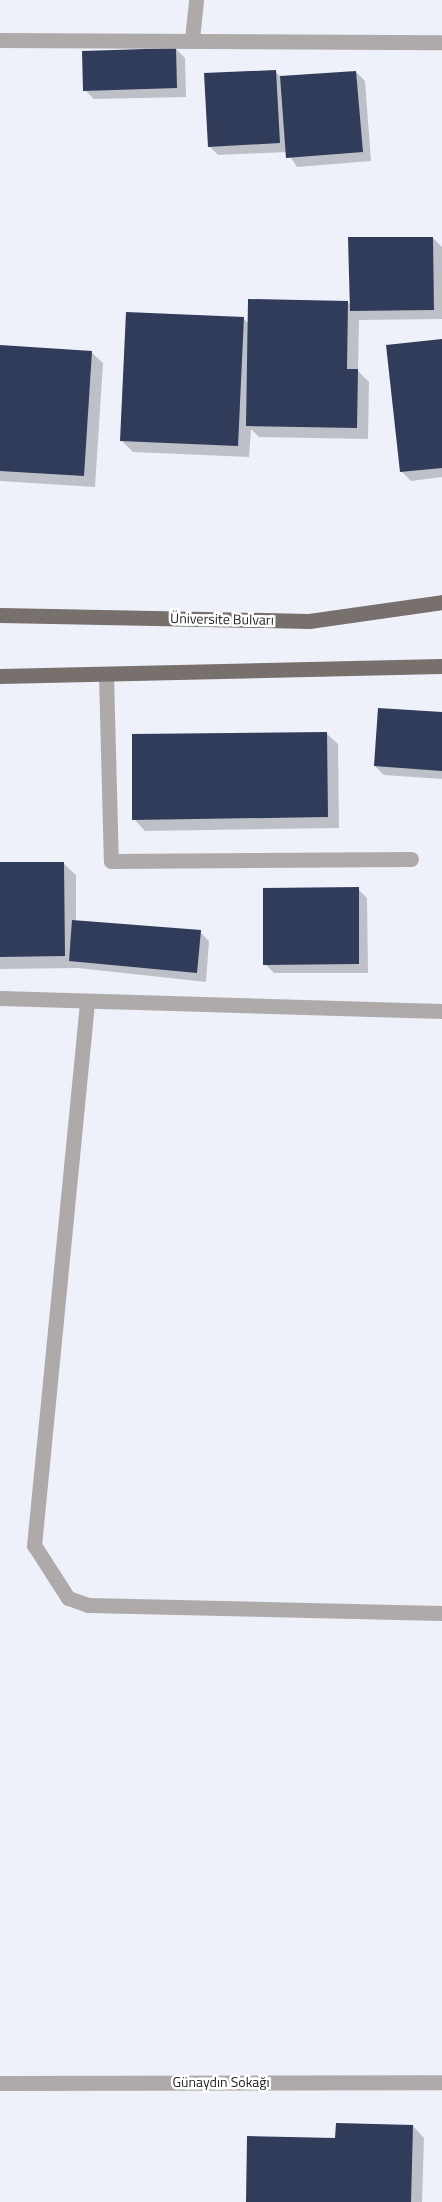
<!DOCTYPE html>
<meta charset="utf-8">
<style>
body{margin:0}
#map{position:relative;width:442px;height:2202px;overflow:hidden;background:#eef1f9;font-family:"Titillium Web",sans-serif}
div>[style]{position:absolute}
.shadow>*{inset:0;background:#0003}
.building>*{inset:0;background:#313c5b}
.minor>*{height:15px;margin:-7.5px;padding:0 7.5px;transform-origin:7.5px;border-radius:7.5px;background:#aeaaa9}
.major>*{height:15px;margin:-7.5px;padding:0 7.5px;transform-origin:7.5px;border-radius:7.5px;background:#77706d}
span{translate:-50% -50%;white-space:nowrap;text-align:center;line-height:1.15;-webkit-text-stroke:5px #fff;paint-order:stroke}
.street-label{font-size:14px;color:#222426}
</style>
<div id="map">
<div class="shadow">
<i style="clip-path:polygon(176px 49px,185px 58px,186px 97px,94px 99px,85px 90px)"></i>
<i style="clip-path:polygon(275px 71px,281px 77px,356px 72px,365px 81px,371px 161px,297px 167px,287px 152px,218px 155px,209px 146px)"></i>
<i style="clip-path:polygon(433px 238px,442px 247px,442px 319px,359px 320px,358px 371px,369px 382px,368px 439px,259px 437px,251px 429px,249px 457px,133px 452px,121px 440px,243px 318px,249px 324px,347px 302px,351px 306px)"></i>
<i style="clip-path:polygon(442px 341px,442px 477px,411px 481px,401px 471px)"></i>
<i style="clip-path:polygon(0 346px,91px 352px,103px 363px,95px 487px,0 481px)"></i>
<i style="clip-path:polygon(442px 714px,442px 779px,384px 775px,375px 766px)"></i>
<i style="clip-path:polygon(326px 733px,338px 744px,339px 828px,145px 831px,134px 819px)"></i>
<i style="clip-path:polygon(63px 863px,76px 875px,76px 921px,200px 932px,209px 941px,206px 982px,78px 968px,0 969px,0 864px)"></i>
<i style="clip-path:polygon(358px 889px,367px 898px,368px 973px,274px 973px,265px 964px)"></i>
<i style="clip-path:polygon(413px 2126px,424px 2138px,422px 2202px,247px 2202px,336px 2140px)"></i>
</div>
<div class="building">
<i style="clip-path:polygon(176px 48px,177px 88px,83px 91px,82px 51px)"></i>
<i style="clip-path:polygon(276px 70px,280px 143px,208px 147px,204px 73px)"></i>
<i style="clip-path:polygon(356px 71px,363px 152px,286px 158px,280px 76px)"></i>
<i style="clip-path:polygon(348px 237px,433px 237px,434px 310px,350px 311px)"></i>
<i style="clip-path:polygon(248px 299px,348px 301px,347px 369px,358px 369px,357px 428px,246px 426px)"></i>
<i style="clip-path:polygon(126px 312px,244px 317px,238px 446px,120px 441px)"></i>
<i style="clip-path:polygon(442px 339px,442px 468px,400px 472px,386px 345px)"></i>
<i style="clip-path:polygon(0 345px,92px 351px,84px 476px,0 471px)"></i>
<i style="clip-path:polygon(378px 708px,442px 712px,442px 771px,374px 766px)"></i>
<i style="clip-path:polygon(327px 732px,328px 817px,132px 820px,132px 734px)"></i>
<i style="clip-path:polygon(0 862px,64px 862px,65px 956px,0 957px)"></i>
<i style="clip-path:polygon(359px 887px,359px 964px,263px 965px,263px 888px)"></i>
<i style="clip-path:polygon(72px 920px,201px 930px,197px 973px,69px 961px)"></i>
<i style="clip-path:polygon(336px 2123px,413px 2125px,411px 2202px,246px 2202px,247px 2136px,335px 2138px)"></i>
</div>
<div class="minor">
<i style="left:192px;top:39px;width:39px;rotate:-84deg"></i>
<i style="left:0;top:40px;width:442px;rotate:0.3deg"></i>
<i style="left:106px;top:675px;width:186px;rotate:88.5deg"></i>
<i style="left:111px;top:861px;width:300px;rotate:-0.4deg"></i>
<i style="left:0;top:998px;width:442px;rotate:1.7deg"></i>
<i style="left:87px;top:1003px;width:545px;rotate:95.58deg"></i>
<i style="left:34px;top:1545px;width:63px;rotate:57.3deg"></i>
<i style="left:68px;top:1598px;width:21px;rotate:19deg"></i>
<i style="left:88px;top:1605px;width:354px;rotate:1.3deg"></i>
<i style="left:0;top:2083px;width:442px;rotate:-0.1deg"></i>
</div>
<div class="major">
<i style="left:0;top:615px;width:309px;rotate:1.1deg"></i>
<i style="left:309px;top:621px;width:134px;rotate:-8.1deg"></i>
<i style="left:0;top:676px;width:442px;rotate:-1.3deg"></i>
</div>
<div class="street-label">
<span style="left:222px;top:619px;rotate:1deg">Üniversite Bulvarı</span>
<span style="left:221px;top:2082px">Günaydın Sokağı</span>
</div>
</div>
